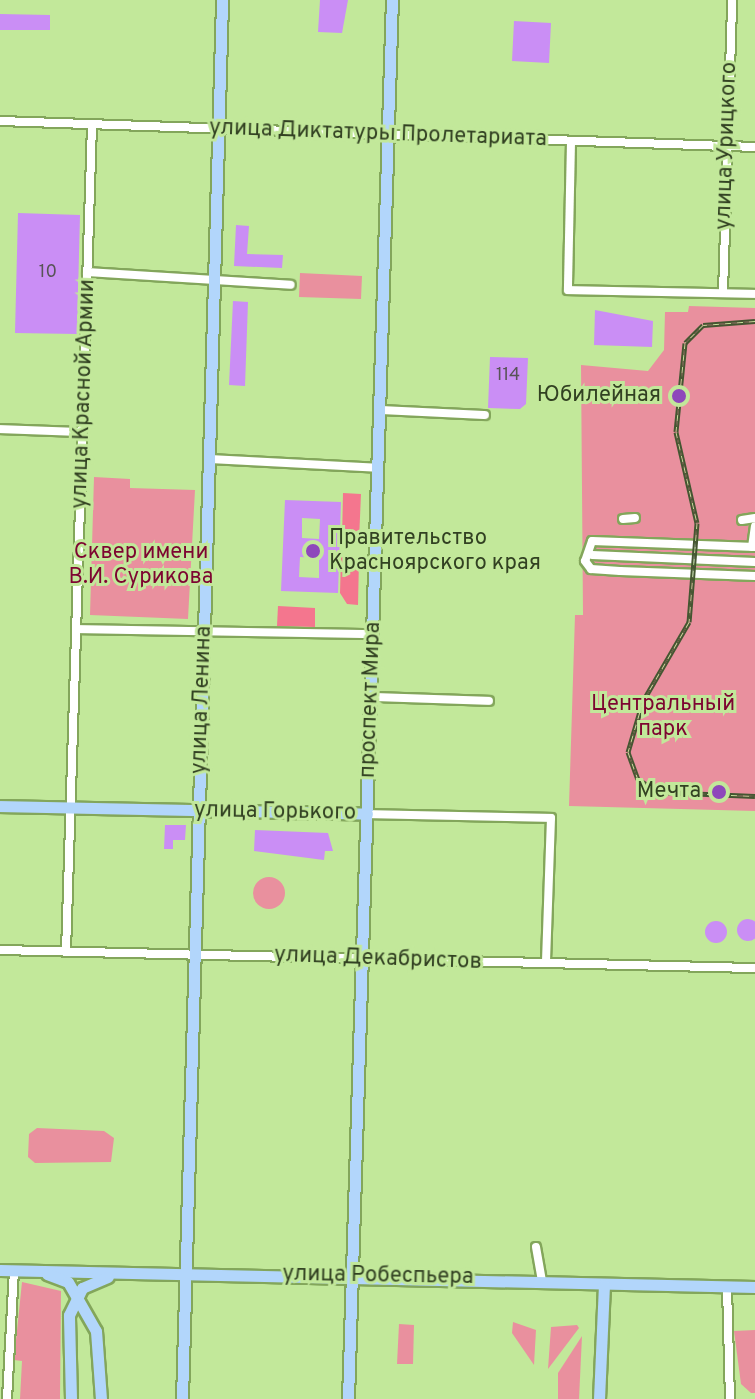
<!DOCTYPE html>
<meta charset="utf-8">
<style>
body{margin:0}
#map{position:relative;width:755px;height:1399px;overflow:hidden;background:#c2e89a;font-family:Overpass,sans-serif}
div>[style]{position:absolute}
.green>*{inset:0;background:#e9909e}
.round{border-radius:50%}
.forest>*{inset:0;background:#f4768e}
.building>*{inset:0;background:#ca8ef5}
.roads{filter:drop-shadow(2px 0 #83a65b) drop-shadow(-2px 0 #83a65b) drop-shadow(0 2px #83a65b) drop-shadow(0 -2px #83a65b)}
.minor>*{height:8px;margin:-4px;padding:0 4px;transform-origin:4px;border-radius:4px;background:#fff}
.major>*{height:11px;margin:-5.5px;padding:0 5.5px;transform-origin:5.5px;border-radius:5.5px;background:#b2d6fb}
.rail>*{height:5px;margin-top:-2.5px;transform-origin:0;background:repeating-linear-gradient(90deg,#c2e89a 0 6px,#445631 0 12px);box-sizing:border-box;border-block:2px solid #445631}
.dots>*{width:22px;height:22px;translate:-50% -50%;box-sizing:border-box;border:4px solid #c2e89a;border-radius:50%}
span{translate:-50% -50%;white-space:nowrap;text-align:center;line-height:1.15;-webkit-text-stroke:6px #c2e89a;paint-order:stroke}
.number-label{font-size:18px;color:#585457}
.number-label span{-webkit-text-stroke-width:0}
.street-label{font-size:22px;color:#324122}
.poi-label{font-size:22px;color:#324122}
.right{translate:-100% -50%;text-align:right}
.left{translate:0 -50%;text-align:left}
.park-label{font-size:22px;color:#7d0531}
</style>
<div id="map">
<div class="green">
<i style="clip-path:polygon(300px 273px,362px 276px,361px 299px,299px 297px)"></i>
<i style="clip-path:polygon(689px 306px,755px 308px,755px 811px,569px 806px,575px 615px,583px 615px,581px 365px,648px 371px,664px 350px,665px 312px,688px 312px)"></i>
<i style="clip-path:polygon(94px 477px,130px 479px,130px 488px,195px 490px,188px 619px,90px 615px)"></i>
<i class="round" style="left:253px;top:877px;width:32px;height:32px"></i>
<i style="clip-path:polygon(37px 1128px,104px 1131px,114px 1138px,111px 1162px,35px 1163px,28px 1157px,29px 1134px)"></i>
<i style="clip-path:polygon(22px 1282px,61px 1291px,60px 1399px,20px 1399px,22px 1361px,14px 1360px)"></i>
<i style="clip-path:polygon(513px 1322px,536px 1330px,534px 1365px,512px 1333px)"></i>
<i style="clip-path:polygon(399px 1324px,414px 1325px,413px 1364px,397px 1364px)"></i>
<i style="clip-path:polygon(577px 1325px,579px 1328px,548px 1369px,551px 1327px)"></i>
<i style="clip-path:polygon(755px 1330px,755px 1393px,751px 1393px,741px 1384px,734px 1331px)"></i>
<i style="clip-path:polygon(582px 1336px,579px 1399px,558px 1399px,558px 1373px)"></i>
</div>
<div class="forest">
<i style="clip-path:polygon(343px 493px,361px 494px,359px 540px,342px 539px)"></i>
<i style="clip-path:polygon(341px 557px,359px 558px,358px 605px,347px 604px,340px 593px)"></i>
<i style="clip-path:polygon(278px 606px,315px 608px,315px 627px,277px 626px)"></i>
</div>
<div class="building">
<i style="clip-path:polygon(320px 0,348px 0,342px 33px,318px 32px)"></i>
<i style="clip-path:polygon(0 14px,50px 15px,50px 30px,0 30px)"></i>
<i style="clip-path:polygon(514px 21px,551px 23px,549px 63px,512px 61px)"></i>
<i style="clip-path:polygon(18px 213px,80px 215px,77px 334px,15px 333px)"></i>
<i style="clip-path:polygon(236px 225px,249px 226px,247px 254px,283px 255px,282px 268px,234px 266px)"></i>
<i style="clip-path:polygon(233px 301px,248px 302px,245px 386px,229px 385px)"></i>
<i style="clip-path:polygon(595px 310px,653px 321px,652px 347px,594px 345px)"></i>
<i style="clip-path:polygon(490px 357px,528px 358px,526px 404px,520px 409px,488px 408px)"></i>
<i style="clip-path:polygon(evenodd,285px 500px,341px 502px,338px 593px,281px 591px,285px 500px,302px 518px,320px 519px,319px 539px,302px 538px,302px 518px,285px 500px,300px 557px,319px 558px,319px 578px,299px 577px,300px 557px)"></i>
<i style="clip-path:polygon(165px 825px,186px 825px,185px 840px,173px 840px,173px 849px,164px 849px)"></i>
<i style="clip-path:polygon(255px 830px,328px 833px,333px 851px,325px 851px,324px 860px,254px 851px)"></i>
<i class="round" style="left:737px;top:919px;width:22px;height:22px"></i>
<i class="round" style="left:705px;top:921px;width:22px;height:22px"></i>
</div>
<div class="roads">
<div class="minor">
<i style="left:0;top:121px;width:755px;rotate:1.97deg"></i>
<i style="left:571px;top:142px;width:148px;rotate:91.2deg"></i>
<i style="left:568px;top:290px;width:187px;rotate:1.2deg"></i>
<i style="left:87px;top:272px;width:204px;rotate:3.6deg"></i>
<i style="left:723px;top:293px;width:293px;rotate:-88.2deg"></i>
<i style="left:380px;top:410px;width:105px;rotate:2.7deg"></i>
<i style="left:0;top:429px;width:82px;rotate:2.1deg"></i>
<i style="left:209px;top:459px;width:169px;rotate:3deg"></i>
<i style="left:623px;top:519px;width:12px;rotate:-5deg"></i>
<i style="left:742px;top:520px;width:13px;rotate:-9deg"></i>
<i style="left:752px;top:547px;width:21px;rotate:-82deg"></i>
<i style="left:755px;top:547px;width:163px;rotate:-177.9deg"></i>
<i style="left:592px;top:541px;width:21px;rotate:109deg"></i>
<i style="left:585px;top:561px;width:10px;rotate:53deg"></i>
<i style="left:591px;top:569px;width:29px;rotate:4deg"></i>
<i style="left:620px;top:571px;width:135px;rotate:2.1deg"></i>
<i style="left:592px;top:555px;width:163px;rotate:2.5deg"></i>
<i style="left:77px;top:629px;width:296px;rotate:1deg"></i>
<i style="left:371px;top:697px;width:118px;rotate:1.9deg"></i>
<i style="left:367px;top:814px;width:184px;rotate:1.2deg"></i>
<i style="left:551px;top:818px;width:145px;rotate:92deg"></i>
<i style="left:0;top:950px;width:755px;rotate:1.37deg"></i>
<i style="left:66px;top:952px;width:828px;rotate:-88.2deg"></i>
<i style="left:536px;top:1247px;width:34px;rotate:80deg"></i>
<i style="left:727px;top:1286px;width:113px;rotate:88.5deg"></i>
<i style="left:7px;top:1399px;width:128px;rotate:-86.9deg"></i>
</div>
<div class="major">
<i style="left:0;top:806px;width:367px;rotate:1.2deg"></i>
<i style="left:0;top:1270px;width:755px;rotate:1.29deg"></i>
<i style="left:47px;top:1274px;width:22px;rotate:21deg"></i>
<i style="left:68px;top:1282px;width:56px;rotate:60.3deg"></i>
<i style="left:96px;top:1331px;width:68px;rotate:85.8deg"></i>
<i style="left:71px;top:1399px;width:84px;rotate:-91.4deg"></i>
<i style="left:69px;top:1315px;width:30px;rotate:-64deg"></i>
<i style="left:82px;top:1288px;width:28px;rotate:-23deg"></i>
<i style="left:182px;top:1399px;width:1400px;rotate:-88.36deg"></i>
<i style="left:348px;top:1399px;width:1400px;rotate:-88.2deg"></i>
<i style="left:599px;top:1399px;width:114px;rotate:-87.5deg"></i>
</div>
</div>
<div class="rail">
<i style="left:755px;top:321px;width:52px;rotate:175.6deg"></i>
<i style="left:703px;top:325px;width:25px;rotate:135deg"></i>
<i style="left:685px;top:343px;width:89px;rotate:95.8deg"></i>
<i style="left:676px;top:432px;width:93px;rotate:77deg"></i>
<i style="left:697px;top:523px;width:99px;rotate:94.6deg"></i>
<i style="left:689px;top:622px;width:91px;rotate:120.2deg"></i>
<i style="left:643px;top:701px;width:53px;rotate:106.4deg"></i>
<i style="left:628px;top:752px;width:29px;rotate:70deg"></i>
<i style="left:638px;top:779px;width:25px;rotate:32deg"></i>
<i style="left:659px;top:792px;width:96px;rotate:2.4deg"></i>
</div>
<div class="dots">
<i style="left:679px;top:396px;background:#8e48bb"></i>
<i style="left:313px;top:551px;background:#8e48bb"></i>
<i style="left:719px;top:792px;background:#8e48bb"></i>
</div>
<div class="number-label">
<span style="left:48px;top:273px">10</span>
<span style="left:508px;top:376px">114</span>
</div>
<div class="street-label">
<span style="left:378px;top:134px;rotate:2deg">улица Диктатуры Пролетариата</span>
<span style="left:727px;top:146px;rotate:-88deg">улица Урицкого</span>
<span style="left:84px;top:394px;rotate:-88deg">улица Красной Армии</span>
<span style="left:202px;top:700px;rotate:-88deg">улица Ленина</span>
<span style="left:371px;top:700px;rotate:-88deg">проспект Мира</span>
<span style="left:275px;top:812px;rotate:1deg">улица Горького</span>
<span style="left:378px;top:959px;rotate:2deg">улица Декабристов</span>
<span style="left:378px;top:1276px;rotate:1deg">улица Робеспьера</span>
</div>
<div class="poi-label">
<span class="right" style="left:661px;top:396px">Юбилейная</span>
<span class="left" style="left:329px;top:551px">Правительство<br>Красноярского края</span>
<span class="right" style="left:701px;top:792px">Мечта</span>
</div>
<div class="park-label">
<span style="left:141px;top:565px">Сквер имени<br>В.И. Сурикова</span>
<span style="left:663px;top:717px">Центральный<br>парк</span>
</div>
</div>
